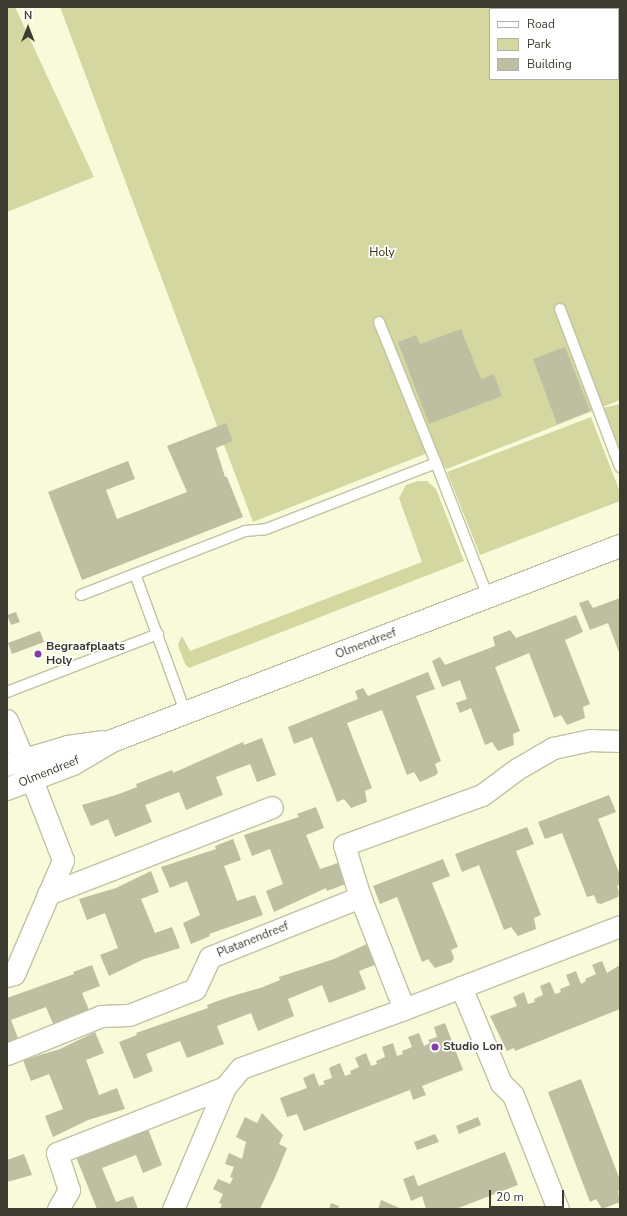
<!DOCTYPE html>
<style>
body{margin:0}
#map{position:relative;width:627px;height:1216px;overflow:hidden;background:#f8fada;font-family:"Nunito Sans",sans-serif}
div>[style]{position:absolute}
.green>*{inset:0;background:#d5d7a1}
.building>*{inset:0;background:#bebfa1}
.roads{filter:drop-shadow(1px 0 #c0c2a3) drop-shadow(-1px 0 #c0c2a3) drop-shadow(0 1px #c0c2a3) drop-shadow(0 -1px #c0c2a3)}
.service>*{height:10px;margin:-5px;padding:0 5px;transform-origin:5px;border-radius:5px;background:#fff}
.minor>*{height:21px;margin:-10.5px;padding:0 10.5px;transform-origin:10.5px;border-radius:10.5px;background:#fff}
.tertiary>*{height:22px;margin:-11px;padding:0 11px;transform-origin:11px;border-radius:11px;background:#fff}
.dots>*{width:11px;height:11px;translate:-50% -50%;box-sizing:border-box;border:2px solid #fff;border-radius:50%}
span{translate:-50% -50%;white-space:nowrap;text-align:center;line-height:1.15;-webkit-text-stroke:3.5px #fff;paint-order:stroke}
.park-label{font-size:12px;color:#2e2f06}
.street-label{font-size:12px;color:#3c3d30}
.poi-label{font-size:12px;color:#3c3d30;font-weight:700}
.left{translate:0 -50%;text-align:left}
.frame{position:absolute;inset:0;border:8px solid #3c3d30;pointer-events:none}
.legend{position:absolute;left:489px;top:8px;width:130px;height:72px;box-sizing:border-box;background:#fff;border:1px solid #b1b1ac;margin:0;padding:5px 7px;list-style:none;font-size:12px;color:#3c3d30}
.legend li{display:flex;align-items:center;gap:8px;height:20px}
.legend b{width:20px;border:1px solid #b1b1ac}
.north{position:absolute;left:8px;top:8px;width:40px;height:40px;-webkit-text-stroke:3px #fff;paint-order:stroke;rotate:0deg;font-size:11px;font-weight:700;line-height:16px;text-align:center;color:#3c3d30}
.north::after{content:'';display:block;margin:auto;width:14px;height:18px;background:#3c3d30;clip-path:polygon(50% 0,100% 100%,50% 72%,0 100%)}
.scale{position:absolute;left:489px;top:1190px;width:75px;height:18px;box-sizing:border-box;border:2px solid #3c3d30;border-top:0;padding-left:5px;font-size:12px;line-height:14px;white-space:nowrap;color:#3c3d30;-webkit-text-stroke:3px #fff;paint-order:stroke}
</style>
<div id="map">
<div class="green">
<i style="clip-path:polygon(7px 7px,15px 7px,94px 177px,7px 212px)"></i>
<i style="clip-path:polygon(evenodd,60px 7px,620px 7px,620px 400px,447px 469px,425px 454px,253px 522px,60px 7px,490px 9px,618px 9px,618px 79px,490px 79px,490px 9px)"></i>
<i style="clip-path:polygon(620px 404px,620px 449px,603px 408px)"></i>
<i style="clip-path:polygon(591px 417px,620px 492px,620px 501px,480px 555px,447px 472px)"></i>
<i style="clip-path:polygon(418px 481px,427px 481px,436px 489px,464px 561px,189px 668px,185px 664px,178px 645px,182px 636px,190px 651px,422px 562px,399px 498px,406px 485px)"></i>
</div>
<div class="building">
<i style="clip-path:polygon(461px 329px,481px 379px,494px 374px,502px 396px,429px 424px,398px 342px,416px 335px,420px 344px)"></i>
<i style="clip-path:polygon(565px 347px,590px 411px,557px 424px,533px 359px)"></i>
<i style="clip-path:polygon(226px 423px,233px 441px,216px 448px,225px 477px,227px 477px,243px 517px,82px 580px,48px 492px,128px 461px,135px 479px,106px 490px,117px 519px,187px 492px,167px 446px)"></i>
<i style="clip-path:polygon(620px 598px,620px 655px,608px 623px,590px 630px,579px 603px,588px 600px,593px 608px)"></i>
<i style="clip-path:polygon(16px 612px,20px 622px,11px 625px,7px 615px)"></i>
<i style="clip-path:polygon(576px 615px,583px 632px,565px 640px,590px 704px,583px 707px,585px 718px,567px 725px,561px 715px,554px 718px,529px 653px,495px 667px,520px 731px,513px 734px,514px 745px,498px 751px,492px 742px,485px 745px,471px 708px,460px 713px,456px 703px,467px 699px,460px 680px,442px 687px,432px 661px,440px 657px,445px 665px,495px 646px,493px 637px,510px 630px,516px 638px)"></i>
<i style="clip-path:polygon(40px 631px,44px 642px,12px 654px,8px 643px)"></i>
<i style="clip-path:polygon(428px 672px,435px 689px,416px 696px,441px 761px,435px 764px,438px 772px,436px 775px,420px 782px,414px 772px,407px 775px,382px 710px,347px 723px,372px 788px,365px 791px,367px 802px,351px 808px,344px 799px,337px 802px,312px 737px,294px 744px,288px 727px,358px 699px,355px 691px,363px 688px,368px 696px)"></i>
<i style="clip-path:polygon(262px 738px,276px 775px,257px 782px,250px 764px,216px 777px,223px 795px,205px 802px,186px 810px,179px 792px,145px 805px,152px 822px,115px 837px,108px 819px,91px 826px,82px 805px,119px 794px,137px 787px,136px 784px,172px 770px,173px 773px,243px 742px,244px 745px)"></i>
<i style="clip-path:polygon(609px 795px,616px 812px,598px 819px,620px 875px,620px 884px,617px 886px,619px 893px,618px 897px,601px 904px,597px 903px,594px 895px,587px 897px,562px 833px,545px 839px,538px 822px)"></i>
<i style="clip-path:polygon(316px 807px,324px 828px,306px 835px,320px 869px,338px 863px,346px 884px,327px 891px,326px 888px,274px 912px,266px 891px,283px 884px,270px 849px,252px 856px,244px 835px,299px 817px,297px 814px)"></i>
<i style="clip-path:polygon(527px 827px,534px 844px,516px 851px,541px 915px,534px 918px,536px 929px,518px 936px,511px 927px,504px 930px,479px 865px,462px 872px,455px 854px)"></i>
<i style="clip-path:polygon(233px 839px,241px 860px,224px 866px,231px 884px,237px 901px,255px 895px,263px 915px,209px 934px,210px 936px,191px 944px,183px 923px,200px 915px,187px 881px,170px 888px,161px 867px,216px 849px,215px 846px)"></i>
<i style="clip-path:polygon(443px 859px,450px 876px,432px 883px,458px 947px,451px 950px,454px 958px,452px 962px,435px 968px,428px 959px,422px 962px,397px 897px,380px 904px,373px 886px)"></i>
<i style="clip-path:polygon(151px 871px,159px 892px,141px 899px,155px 933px,172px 927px,180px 948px,144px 959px,109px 976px,100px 955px,118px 948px,105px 913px,87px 920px,79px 899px,116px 888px)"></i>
<i style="clip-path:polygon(369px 943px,377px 964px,359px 971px,366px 989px,329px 1003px,322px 985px,288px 999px,294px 1016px,258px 1031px,251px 1013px,217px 1026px,224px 1044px,187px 1058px,180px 1041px,146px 1054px,153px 1071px,134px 1079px,119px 1042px,137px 1035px,136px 1033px,208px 1008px,207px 1005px,226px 998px,263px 987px,280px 980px,279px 977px,334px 959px)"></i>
<i style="clip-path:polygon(602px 961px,607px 973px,620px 965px,620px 1009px,515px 1051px,514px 1048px,507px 1051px,490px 1016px,517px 1006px,513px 997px,524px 992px,528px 1004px,535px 1002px,534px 999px,543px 995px,540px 986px,550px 982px,555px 994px,561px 992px,560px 989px,570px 985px,566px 975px,576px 971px,581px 984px,586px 981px,585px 979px,596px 974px,592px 965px)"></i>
<i style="clip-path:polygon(92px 965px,100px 986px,82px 993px,89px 1010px,53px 1024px,46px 1007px,11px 1020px,18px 1038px,7px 1043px,7px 998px,74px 974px,73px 972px)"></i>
<i style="clip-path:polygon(445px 1023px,463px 1070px,422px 1086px,426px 1095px,413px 1100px,410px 1090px,304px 1131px,297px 1114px,287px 1117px,280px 1098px,307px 1088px,303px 1078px,314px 1073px,319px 1086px,325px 1084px,323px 1081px,332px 1078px,329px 1068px,340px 1063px,345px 1076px,351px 1074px,350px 1071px,359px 1067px,355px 1058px,366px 1053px,371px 1066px,377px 1064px,376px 1061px,385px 1057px,382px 1047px,393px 1043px,397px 1056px,403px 1054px,402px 1051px,412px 1047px,408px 1037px,419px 1033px,424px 1046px,430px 1043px,428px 1040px,437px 1037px,434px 1027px)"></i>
<i style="clip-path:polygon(95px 1032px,104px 1053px,86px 1060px,93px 1078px,99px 1095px,117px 1088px,125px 1109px,88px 1120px,53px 1137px,45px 1116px,63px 1109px,49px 1074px,31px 1081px,23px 1060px,60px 1049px)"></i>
<i style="clip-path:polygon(581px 1079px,620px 1180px,620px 1190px,618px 1191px,620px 1202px,602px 1209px,596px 1199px,590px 1202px,548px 1092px)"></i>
<i style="clip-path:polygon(262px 1113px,283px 1135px,279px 1144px,287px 1148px,276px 1175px,260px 1209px,220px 1209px,222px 1204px,219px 1203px,223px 1194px,213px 1189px,218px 1179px,230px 1184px,233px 1178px,230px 1177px,234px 1167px,225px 1164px,229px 1153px,242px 1159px,246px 1142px,236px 1137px,245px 1117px,257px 1123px)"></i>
<i style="clip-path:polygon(478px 1117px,481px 1125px,459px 1134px,456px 1126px)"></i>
<i style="clip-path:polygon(148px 1129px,162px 1165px,143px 1173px,136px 1155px,102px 1168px,116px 1202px,133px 1196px,138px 1209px,97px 1209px,76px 1157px,129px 1133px,131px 1136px)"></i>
<i style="clip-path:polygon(435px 1134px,439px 1142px,417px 1150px,414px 1142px)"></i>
<i style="clip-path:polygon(505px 1152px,518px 1185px,456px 1209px,426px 1209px,422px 1196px,411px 1201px,403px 1179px,414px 1175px,418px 1186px)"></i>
<i style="clip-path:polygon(24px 1154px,32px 1175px,7px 1182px,7px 1160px)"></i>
<i style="clip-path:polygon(381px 1200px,402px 1209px,378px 1209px)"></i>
<i style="clip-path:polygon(331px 1203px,339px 1206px,338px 1209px,329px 1209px)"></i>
</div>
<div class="roads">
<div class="service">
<i style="left:560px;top:309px;width:169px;rotate:69.2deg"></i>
<i style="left:379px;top:322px;width:152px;rotate:68deg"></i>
<i style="left:135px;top:574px;width:149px;rotate:70deg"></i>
<i style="left:81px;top:595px;width:176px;rotate:-21.3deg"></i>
<i style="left:245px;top:531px;width:21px;rotate:-5deg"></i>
<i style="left:266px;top:529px;width:182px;rotate:-21.2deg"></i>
<i style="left:436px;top:463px;width:144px;rotate:68.8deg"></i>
<i style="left:7px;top:692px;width:162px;rotate:-21deg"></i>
</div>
<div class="minor">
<i style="left:48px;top:894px;width:240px;rotate:-21.2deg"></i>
<i style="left:7px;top:976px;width:7px;rotate:-16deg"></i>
<i style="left:14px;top:974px;width:124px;rotate:-66.7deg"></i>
<i style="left:63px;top:860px;width:86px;rotate:-111.2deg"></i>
<i style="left:461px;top:987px;width:104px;rotate:67.4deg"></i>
<i style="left:501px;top:1083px;width:17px;rotate:45deg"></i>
<i style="left:513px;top:1095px;width:123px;rotate:68.5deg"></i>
<i style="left:404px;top:1009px;width:120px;rotate:-111.4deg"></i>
<i style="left:360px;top:897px;width:54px;rotate:-107.1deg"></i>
<i style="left:344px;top:845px;width:147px;rotate:-19.9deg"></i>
<i style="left:482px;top:795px;width:44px;rotate:-36.6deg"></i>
<i style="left:517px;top:769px;width:42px;rotate:-30.3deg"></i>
<i style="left:553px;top:748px;width:38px;rotate:-12deg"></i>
<i style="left:590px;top:740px;width:30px;rotate:2deg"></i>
<i style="left:7px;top:1054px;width:101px;rotate:-22deg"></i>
<i style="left:101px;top:1016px;width:28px;rotate:-2deg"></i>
<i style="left:129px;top:1015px;width:71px;rotate:-21.5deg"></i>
<i style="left:195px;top:989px;width:35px;rotate:-65deg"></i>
<i style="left:210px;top:957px;width:162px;rotate:-21.8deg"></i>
<i style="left:58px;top:1209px;width:22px;rotate:-60deg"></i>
<i style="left:69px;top:1190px;width:39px;rotate:-108deg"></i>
<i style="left:57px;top:1153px;width:180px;rotate:-21.4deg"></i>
<i style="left:173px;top:1209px;width:133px;rotate:-66.9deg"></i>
<i style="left:225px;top:1087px;width:25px;rotate:-50deg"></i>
<i style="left:241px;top:1068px;width:173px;rotate:-19.9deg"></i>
<i style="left:404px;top:1009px;width:231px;rotate:-21deg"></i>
</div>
<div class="tertiary">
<i style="left:7px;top:721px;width:56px;rotate:67.1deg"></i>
<i style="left:7px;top:765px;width:64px;rotate:-16.4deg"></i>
<i style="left:68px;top:747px;width:35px;rotate:-8deg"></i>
<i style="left:7px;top:789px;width:71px;rotate:-20.7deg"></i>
<i style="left:73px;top:764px;width:45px;rotate:-30.5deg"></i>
<i style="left:112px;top:741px;width:544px;rotate:-21deg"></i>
</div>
</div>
<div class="dots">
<i style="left:38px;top:654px;background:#853aab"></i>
<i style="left:435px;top:1047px;background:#853aab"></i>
</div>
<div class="park-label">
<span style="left:382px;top:253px">Holy</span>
</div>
<div class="street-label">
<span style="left:366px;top:644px;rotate:-21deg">Olmendreef</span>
<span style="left:49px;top:772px;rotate:-22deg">Olmendreef</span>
<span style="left:253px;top:940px;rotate:-22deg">Platanendreef</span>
</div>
<div class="poi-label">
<span class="left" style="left:46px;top:654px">Begraafplaats<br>Holy</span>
<span class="left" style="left:443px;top:1047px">Studio Lon</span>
</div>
<div class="frame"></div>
<ul class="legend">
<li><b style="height:5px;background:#fff"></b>Road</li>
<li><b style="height:11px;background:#d5d7a1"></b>Park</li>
<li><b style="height:11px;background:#bebfa1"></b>Building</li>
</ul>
<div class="north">N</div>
<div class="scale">20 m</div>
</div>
